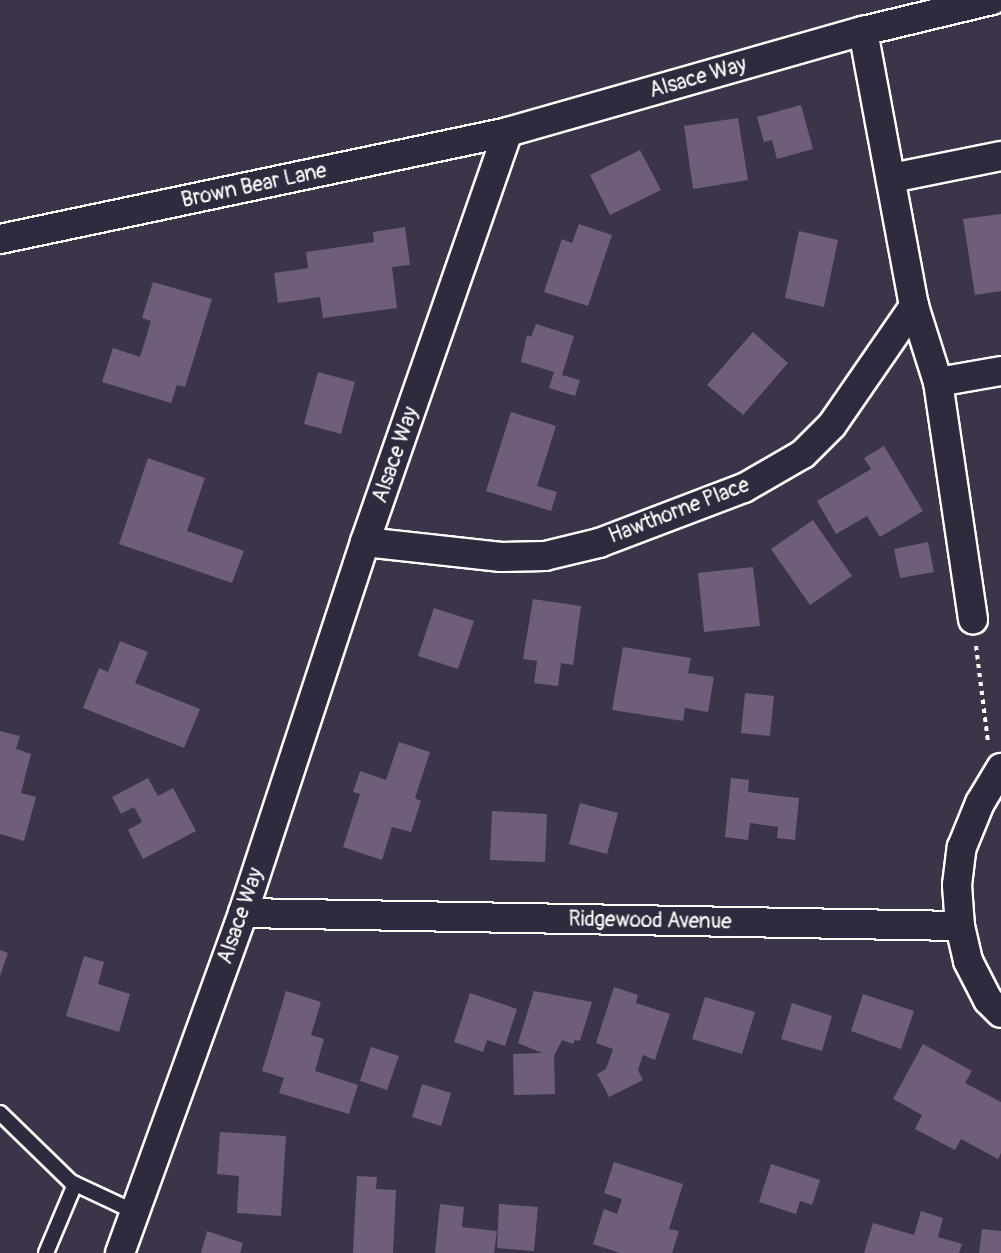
<!DOCTYPE html>
<style>
body{margin:0}
#map{position:relative;width:1001px;height:1253px;overflow:hidden;background:#3c3449;font-family:Pangolin,sans-serif}
div>[style]{position:absolute}
.building>*{inset:0;background:#6f5e79}
.path>*{height:4px;margin-top:-2px;transform-origin:0;background:repeating-linear-gradient(90deg,#fff 0 4.5px,transparent 0 9px)}
.roads{filter:drop-shadow(2px 0 #fff) drop-shadow(-2px 0 #fff) drop-shadow(0 2px #fff) drop-shadow(0 -2px #fff)}
.lane>*{height:14px;margin:-7px;padding:0 7px;transform-origin:7px;border-radius:7px;background:#2f2a3d}
.street>*{height:28px;margin:-14px;padding:0 14px;transform-origin:14px;border-radius:14px;background:#2f2a3d}
span{translate:-50% -50%;white-space:nowrap;text-align:center;line-height:1.15;-webkit-text-stroke:4.5px #2f2a3d;paint-order:stroke}
.street-label{font-size:21px;color:#fff}
</style>
<div id="map">
<div class="building">
<i style="clip-path:polygon(801px 105px,813px 149px,777px 159px,772px 140px,764px 142px,757px 117px)"></i>
<i style="clip-path:polygon(738px 118px,748px 180px,693px 189px,684px 126px)"></i>
<i style="clip-path:polygon(640px 150px,661px 190px,610px 215px,590px 175px)"></i>
<i style="clip-path:polygon(1001px 214px,1001px 291px,975px 295px,963px 219px)"></i>
<i style="clip-path:polygon(579px 224px,612px 235px,588px 306px,544px 292px,562px 239px,572px 243px)"></i>
<i style="clip-path:polygon(405px 227px,410px 265px,392px 267px,397px 308px,323px 318px,320px 297px,278px 303px,274px 273px,308px 268px,306px 252px,374px 242px,373px 232px)"></i>
<i style="clip-path:polygon(799px 231px,838px 240px,824px 307px,785px 298px)"></i>
<i style="clip-path:polygon(153px 282px,212px 299px,185px 387px,177px 385px,171px 403px,102px 382px,113px 348px,140px 357px,151px 321px,142px 318px)"></i>
<i style="clip-path:polygon(536px 324px,574px 336px,562px 375px,580px 380px,575px 396px,549px 388px,554px 372px,521px 362px,527px 335px,531px 337px)"></i>
<i style="clip-path:polygon(753px 332px,788px 363px,743px 415px,707px 385px)"></i>
<i style="clip-path:polygon(318px 372px,355px 382px,341px 434px,304px 424px)"></i>
<i style="clip-path:polygon(511px 412px,556px 426px,537px 486px,557px 492px,551px 511px,486px 491px)"></i>
<i style="clip-path:polygon(884px 446px,923px 511px,880px 537px,867px 516px,836px 534px,817px 501px,871px 469px,864px 458px)"></i>
<i style="clip-path:polygon(148px 458px,205px 478px,187px 531px,244px 551px,232px 583px,119px 544px)"></i>
<i style="clip-path:polygon(813px 520px,852px 576px,810px 605px,771px 549px)"></i>
<i style="clip-path:polygon(928px 542px,934px 572px,900px 578px,894px 549px)"></i>
<i style="clip-path:polygon(753px 567px,760px 626px,704px 632px,698px 573px)"></i>
<i style="clip-path:polygon(533px 599px,581px 606px,573px 665px,561px 663px,558px 686px,534px 683px,537px 661px,523px 659px)"></i>
<i style="clip-path:polygon(434px 608px,474px 621px,458px 669px,418px 656px)"></i>
<i style="clip-path:polygon(120px 641px,148px 652px,135px 683px,200px 709px,184px 748px,83px 708px,99px 668px,108px 672px)"></i>
<i style="clip-path:polygon(623px 647px,691px 658px,688px 673px,714px 677px,708px 712px,685px 708px,683px 721px,612px 710px)"></i>
<i style="clip-path:polygon(745px 693px,774px 696px,770px 736px,741px 733px)"></i>
<i style="clip-path:polygon(0 731px,20px 736px,16px 749px,31px 754px,21px 793px,36px 797px,24px 841px,0 834px)"></i>
<i style="clip-path:polygon(399px 742px,430px 752px,415px 798px,421px 801px,411px 832px,392px 827px,382px 860px,343px 847px,360px 794px,353px 792px,360px 771px,386px 780px)"></i>
<i style="clip-path:polygon(148px 778px,158px 796px,173px 788px,196px 831px,143px 859px,128px 830px,142px 822px,134px 807px,121px 814px,112px 797px)"></i>
<i style="clip-path:polygon(731px 778px,749px 780px,748px 792px,799px 798px,795px 840px,777px 838px,778px 827px,750px 823px,748px 840px,725px 837px)"></i>
<i style="clip-path:polygon(580px 803px,618px 813px,607px 854px,569px 844px)"></i>
<i style="clip-path:polygon(492px 811px,547px 814px,545px 862px,490px 860px)"></i>
<i style="clip-path:polygon(0 950px,8px 953px,0 976px)"></i>
<i style="clip-path:polygon(84px 956px,104px 962px,98px 984px,130px 994px,119px 1032px,66px 1016px)"></i>
<i style="clip-path:polygon(614px 987px,638px 995px,636px 1003px,670px 1014px,655px 1060px,643px 1055px,638px 1070px,643px 1080px,609px 1097px,597px 1074px,606px 1069px,613px 1049px,596px 1043px)"></i>
<i style="clip-path:polygon(286px 991px,321px 1002px,311px 1035px,324px 1039px,315px 1071px,358px 1085px,349px 1114px,279px 1093px,284px 1078px,262px 1071px)"></i>
<i style="clip-path:polygon(534px 991px,592px 1002px,580px 1041px,575px 1040px,573px 1044px,562px 1040px,554px 1056px,555px 1094px,514px 1095px,513px 1054px,542px 1053px,518px 1043px)"></i>
<i style="clip-path:polygon(470px 993px,517px 1009px,505px 1046px,487px 1040px,483px 1052px,454px 1042px)"></i>
<i style="clip-path:polygon(863px 994px,914px 1011px,901px 1049px,851px 1031px)"></i>
<i style="clip-path:polygon(705px 997px,755px 1012px,742px 1054px,692px 1039px)"></i>
<i style="clip-path:polygon(792px 1003px,832px 1016px,822px 1051px,781px 1039px)"></i>
<i style="clip-path:polygon(923px 1044px,972px 1071px,965px 1083px,1001px 1102px,1001px 1153px,998px 1159px,961px 1139px,955px 1150px,915px 1129px,922px 1115px,893px 1099px)"></i>
<i style="clip-path:polygon(371px 1047px,399px 1056px,387px 1090px,360px 1081px)"></i>
<i style="clip-path:polygon(422px 1084px,451px 1093px,441px 1126px,412px 1117px)"></i>
<i style="clip-path:polygon(220px 1132px,286px 1136px,281px 1216px,237px 1213px,239px 1176px,217px 1174px)"></i>
<i style="clip-path:polygon(614px 1162px,683px 1184px,669px 1229px,679px 1231px,672px 1253px,620px 1253px,593px 1244px,604px 1209px,617px 1214px,622px 1199px,604px 1193px)"></i>
<i style="clip-path:polygon(771px 1164px,820px 1180px,812px 1205px,800px 1201px,796px 1214px,759px 1202px)"></i>
<i style="clip-path:polygon(357px 1176px,377px 1177px,376px 1189px,396px 1190px,393px 1253px,353px 1253px)"></i>
<i style="clip-path:polygon(440px 1204px,464px 1207px,462px 1227px,497px 1231px,494px 1253px,435px 1253px)"></i>
<i style="clip-path:polygon(499px 1204px,538px 1207px,534px 1251px,497px 1248px)"></i>
<i style="clip-path:polygon(921px 1211px,943px 1218px,938px 1237px,962px 1244px,959px 1253px,864px 1253px,873px 1223px,914px 1235px)"></i>
<i style="clip-path:polygon(982px 1229px,1001px 1231px,1001px 1253px,979px 1253px)"></i>
<i style="clip-path:polygon(207px 1231px,243px 1243px,240px 1253px,201px 1253px)"></i>
</div>
<div class="path">
<i style="left:976px;top:646px;width:98px;rotate:82.9deg"></i>
</div>
<div class="roads">
<div class="lane">
<i style="left:0;top:1113px;width:99px;rotate:44.2deg"></i>
<i style="left:71px;top:1182px;width:71px;rotate:25.1deg"></i>
<i style="left:46px;top:1253px;width:75px;rotate:-67.2deg"></i>
</div>
<div class="street">
<i style="left:892px;top:178px;width:111px;rotate:-11.4deg"></i>
<i style="left:0;top:239px;width:519px;rotate:-11.89deg"></i>
<i style="left:914px;top:306px;width:80px;rotate:72.5deg"></i>
<i style="left:938px;top:382px;width:240px;rotate:81.6deg"></i>
<i style="left:938px;top:382px;width:64px;rotate:-9.9deg"></i>
<i style="left:365px;top:542px;width:137px;rotate:6.3deg"></i>
<i style="left:501px;top:557px;width:44px;rotate:-1.3deg"></i>
<i style="left:545px;top:556px;width:56px;rotate:-13.5deg"></i>
<i style="left:599px;top:543px;width:155px;rotate:-20.8deg"></i>
<i style="left:744px;top:488px;width:68px;rotate:-30deg"></i>
<i style="left:803px;top:454px;width:41px;rotate:-45deg"></i>
<i style="left:832px;top:425px;width:145px;rotate:-55.4deg"></i>
<i style="left:914px;top:306px;width:280px;rotate:-100.5deg"></i>
<i style="left:243px;top:913px;width:717px;rotate:1.04deg"></i>
<i style="left:960px;top:926px;width:36px;rotate:77deg"></i>
<i style="left:968px;top:961px;width:44px;rotate:62.9deg"></i>
<i style="left:988px;top:1000px;width:18px;rotate:45deg"></i>
<i style="left:960px;top:926px;width:41px;rotate:-94.2deg"></i>
<i style="left:957px;top:885px;width:38px;rotate:-83deg"></i>
<i style="left:962px;top:847px;width:48px;rotate:-67.8deg"></i>
<i style="left:980px;top:803px;width:41px;rotate:-59deg"></i>
<i style="left:120px;top:1253px;width:368px;rotate:-70.1deg"></i>
<i style="left:245px;top:907px;width:384px;rotate:-71.8deg"></i>
<i style="left:365px;top:542px;width:434px;rotate:-70.8deg"></i>
<i style="left:508px;top:132px;width:369px;rotate:-15.9deg"></i>
<i style="left:863px;top:31px;width:133px;rotate:-13.5deg"></i>
</div>
</div>
<div class="street-label">
<span style="left:698px;top:78px;rotate:-16deg">Alsace Way</span>
<span style="left:254px;top:186px;rotate:-12deg">Brown Bear Lane</span>
<span style="left:396px;top:455px;rotate:-71deg">Alsace Way</span>
<span style="left:679px;top:511px;rotate:-21deg">Hawthorne Place</span>
<span style="left:241px;top:916px;rotate:-71deg">Alsace Way</span>
<span style="left:650px;top:921px;rotate:1deg">Ridgewood Avenue</span>
</div>
</div>
